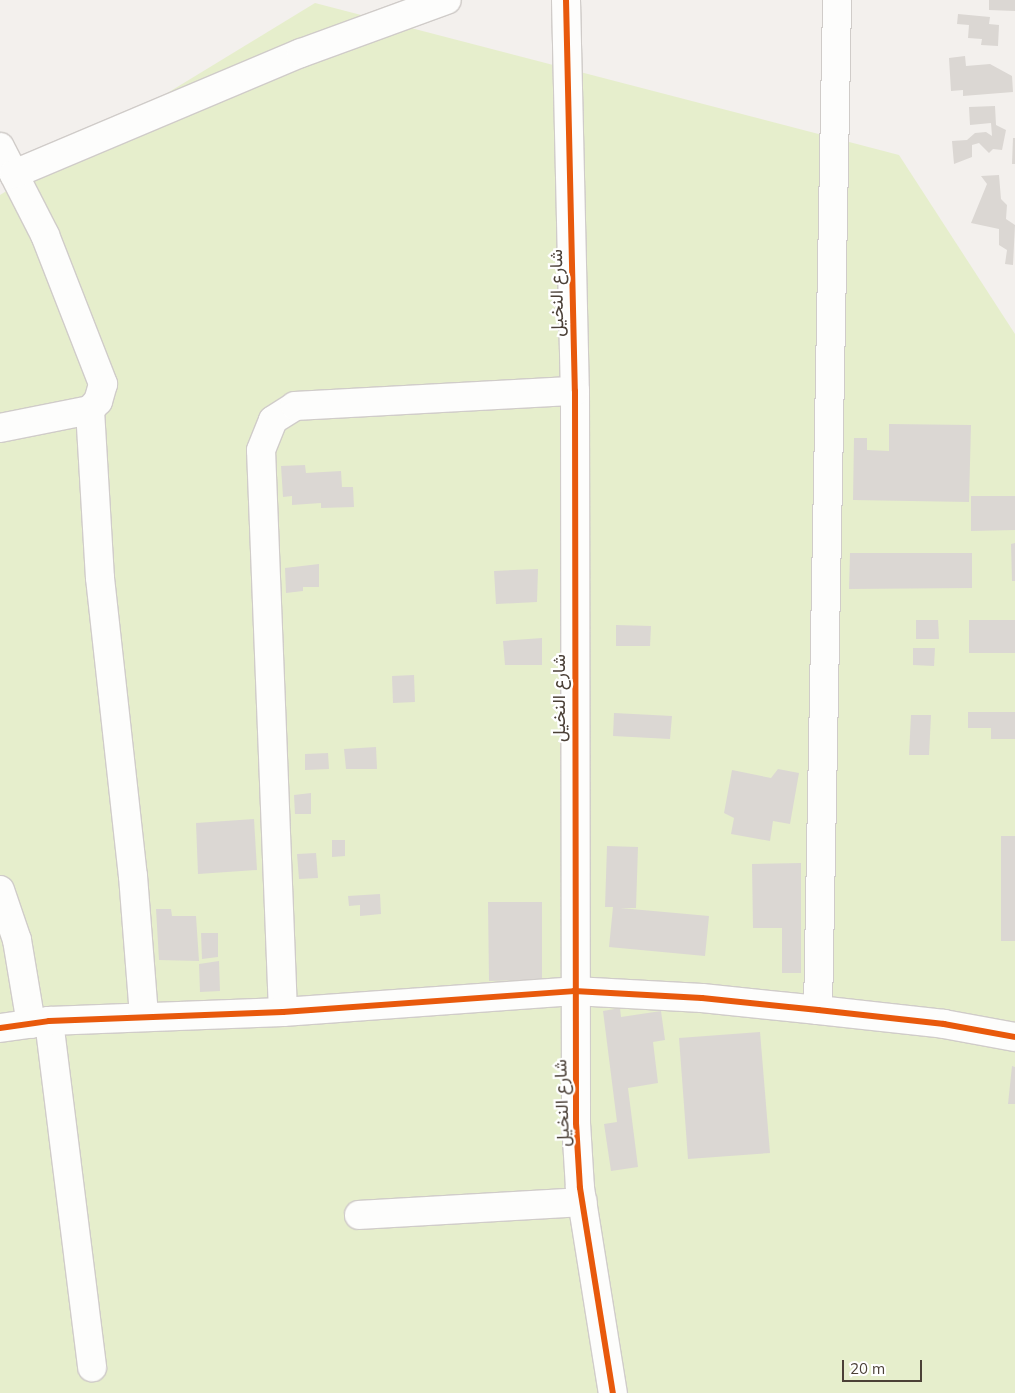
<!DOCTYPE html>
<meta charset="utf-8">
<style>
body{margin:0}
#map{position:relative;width:1015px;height:1393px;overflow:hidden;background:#f3f0ed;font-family:Mulish,Vazirmatn,sans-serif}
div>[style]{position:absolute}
.green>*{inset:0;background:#e6eecc}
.building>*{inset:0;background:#dbd7d3}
.roads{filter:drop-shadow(1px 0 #d0ccc9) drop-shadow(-1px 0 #d0ccc9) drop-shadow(0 1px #d0ccc9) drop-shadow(0 -1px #d0ccc9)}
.minor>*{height:28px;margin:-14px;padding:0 14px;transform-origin:14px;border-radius:14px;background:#fdfdfc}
.cycleway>*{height:6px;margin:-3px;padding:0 3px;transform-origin:3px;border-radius:3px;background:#e8590c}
span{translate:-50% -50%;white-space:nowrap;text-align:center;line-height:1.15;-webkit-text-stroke:4.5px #fff;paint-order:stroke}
.street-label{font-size:18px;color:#4b4037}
.scale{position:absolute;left:842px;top:1360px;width:80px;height:22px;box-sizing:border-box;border:2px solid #4b4037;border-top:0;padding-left:6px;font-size:15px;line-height:18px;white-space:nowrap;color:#4b4037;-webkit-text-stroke:4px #fff;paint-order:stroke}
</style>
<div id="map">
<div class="green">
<i style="clip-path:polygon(315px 3px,899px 155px,1015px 334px,1015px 1393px,0 1393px,0 195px)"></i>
</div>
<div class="building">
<i style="clip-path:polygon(989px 0,1015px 0,1015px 11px,989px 10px)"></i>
<i style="clip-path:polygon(958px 14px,990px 17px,989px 24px,999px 25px,998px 46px,981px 45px,982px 39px,968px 38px,969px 25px,957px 24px)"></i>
<i style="clip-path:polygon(965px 56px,966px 66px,990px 64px,1012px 76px,1013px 92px,963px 96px,963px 90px,951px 91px,949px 58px)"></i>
<i style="clip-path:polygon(995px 106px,996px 125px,1006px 130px,1002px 150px,993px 149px,989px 153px,979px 143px,972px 145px,972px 157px,954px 164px,952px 141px,967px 140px,975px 133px,986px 132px,992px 136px,991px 123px,970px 125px,969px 107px)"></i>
<i style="clip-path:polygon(1013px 138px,1015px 138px,1015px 164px,1012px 164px)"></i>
<i style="clip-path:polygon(999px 175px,1001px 199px,1007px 205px,1006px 219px,1015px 225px,1013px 265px,1005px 264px,1007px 250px,999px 245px,999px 229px,971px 223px,987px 184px,981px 176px)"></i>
<i style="clip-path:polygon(889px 424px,971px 425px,969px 502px,853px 500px,854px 438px,867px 438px,867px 450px,889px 451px)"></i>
<i style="clip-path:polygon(305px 465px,306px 473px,341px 471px,342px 487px,353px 487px,354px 507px,321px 508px,321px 503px,292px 505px,292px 496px,283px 497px,281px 466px)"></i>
<i style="clip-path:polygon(971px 496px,1015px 496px,1015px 530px,971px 531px)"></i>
<i style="clip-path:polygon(1015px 543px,1015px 581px,1012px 581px,1011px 544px)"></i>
<i style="clip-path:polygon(850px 553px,972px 553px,972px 588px,849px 589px)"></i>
<i style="clip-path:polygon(319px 564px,319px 587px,303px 587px,303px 591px,286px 593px,285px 568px)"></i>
<i style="clip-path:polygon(538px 569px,537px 602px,496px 604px,494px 571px)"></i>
<i style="clip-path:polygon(916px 620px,938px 620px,939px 639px,916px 639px)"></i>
<i style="clip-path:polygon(969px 620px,1015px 620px,1015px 653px,969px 653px)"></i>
<i style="clip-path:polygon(616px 625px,651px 626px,650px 646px,616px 646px)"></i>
<i style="clip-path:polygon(542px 638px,542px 665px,505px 665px,503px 641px)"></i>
<i style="clip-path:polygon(913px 648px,935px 648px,934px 666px,913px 665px)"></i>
<i style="clip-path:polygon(414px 675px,415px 702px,393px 703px,392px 676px)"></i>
<i style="clip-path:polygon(968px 712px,1015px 712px,1015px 739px,991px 739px,991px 728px,968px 728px)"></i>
<i style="clip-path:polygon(614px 713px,672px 716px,670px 739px,613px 736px)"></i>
<i style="clip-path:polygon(911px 715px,931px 715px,929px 755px,909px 755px)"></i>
<i style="clip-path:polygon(376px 747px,377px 769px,346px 769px,344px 749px)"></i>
<i style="clip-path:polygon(328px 753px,329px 769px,305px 770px,305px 754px)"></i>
<i style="clip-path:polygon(778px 769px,799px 773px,790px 824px,773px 821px,770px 841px,731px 834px,734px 818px,724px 813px,732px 770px,771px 778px)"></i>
<i style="clip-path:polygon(311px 793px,311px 814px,295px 814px,294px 795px)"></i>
<i style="clip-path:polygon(254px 819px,257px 870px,198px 874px,196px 823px)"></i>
<i style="clip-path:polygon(1001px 836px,1015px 836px,1015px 941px,1001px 941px)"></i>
<i style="clip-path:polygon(332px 840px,345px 840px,345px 856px,332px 857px)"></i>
<i style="clip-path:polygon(607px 846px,638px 847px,636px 908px,620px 908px,709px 916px,705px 956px,609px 947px,613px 907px,605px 907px)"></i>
<i style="clip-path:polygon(316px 853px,318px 878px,299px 879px,297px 854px)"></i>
<i style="clip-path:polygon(801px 863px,801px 973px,782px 973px,782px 928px,753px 928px,752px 864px)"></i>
<i style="clip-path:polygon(380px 894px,381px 914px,360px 916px,360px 905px,349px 906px,348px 896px)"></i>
<i style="clip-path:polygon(488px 902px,542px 902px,542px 980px,489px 981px)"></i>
<i style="clip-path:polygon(156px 909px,171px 909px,172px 916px,196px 916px,199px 961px,159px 960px)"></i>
<i style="clip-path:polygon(201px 933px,218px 933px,218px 957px,202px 959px)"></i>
<i style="clip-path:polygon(219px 961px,220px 991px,200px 992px,199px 964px)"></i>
<i style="clip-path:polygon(620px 1008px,621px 1017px,661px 1011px,665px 1040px,653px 1042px,658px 1083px,628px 1088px,638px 1167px,611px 1171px,604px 1124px,617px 1122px,603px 1011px)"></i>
<i style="clip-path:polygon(760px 1032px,770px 1153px,688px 1159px,679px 1038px)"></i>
<i style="clip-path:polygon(1012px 1066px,1015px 1067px,1015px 1104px,1008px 1104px)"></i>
</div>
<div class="roads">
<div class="minor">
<i style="left:566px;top:0;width:391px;rotate:88.7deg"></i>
<i style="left:575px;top:391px;width:732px;rotate:89.92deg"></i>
<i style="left:576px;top:1123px;width:65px;rotate:86.5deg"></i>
<i style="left:580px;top:1188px;width:208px;rotate:80.9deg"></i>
<i style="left:0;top:147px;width:99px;rotate:62.9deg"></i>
<i style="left:45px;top:235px;width:160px;rotate:68.7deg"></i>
<i style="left:103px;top:384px;width:18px;rotate:106deg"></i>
<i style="left:98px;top:401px;width:12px;rotate:132deg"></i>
<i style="left:90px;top:410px;width:92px;rotate:168.7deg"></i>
<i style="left:14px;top:174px;width:311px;rotate:-22.9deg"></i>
<i style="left:301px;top:53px;width:155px;rotate:-20deg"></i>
<i style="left:90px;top:410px;width:168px;rotate:86.6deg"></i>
<i style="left:100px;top:578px;width:300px;rotate:83.7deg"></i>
<i style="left:133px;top:876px;width:140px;rotate:85.5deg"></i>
<i style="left:0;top:890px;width:53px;rotate:71.2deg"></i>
<i style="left:17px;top:940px;width:85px;rotate:80.5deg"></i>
<i style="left:818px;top:1010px;width:1010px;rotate:-88.92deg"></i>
<i style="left:283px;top:1012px;width:562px;rotate:-92.24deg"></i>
<i style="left:261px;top:450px;width:32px;rotate:-68deg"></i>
<i style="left:273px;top:420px;width:26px;rotate:-32deg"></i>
<i style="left:295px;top:406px;width:280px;rotate:-3.1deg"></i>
<i style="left:49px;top:1021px;width:349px;rotate:82.9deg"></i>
<i style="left:0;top:1028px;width:49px;rotate:-8.1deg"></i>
<i style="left:49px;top:1021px;width:234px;rotate:-2.2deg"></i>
<i style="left:283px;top:1012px;width:292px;rotate:-4.1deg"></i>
<i style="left:574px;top:991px;width:128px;rotate:3.1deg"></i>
<i style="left:702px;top:998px;width:117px;rotate:5.9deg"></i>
<i style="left:818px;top:1010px;width:127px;rotate:6.3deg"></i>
<i style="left:944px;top:1024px;width:72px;rotate:10.4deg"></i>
<i style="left:359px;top:1215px;width:224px;rotate:-3.3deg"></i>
</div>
</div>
<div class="cycleway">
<i style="left:566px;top:0;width:391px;rotate:88.7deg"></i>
<i style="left:575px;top:391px;width:732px;rotate:89.92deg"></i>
<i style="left:576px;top:1123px;width:65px;rotate:86.5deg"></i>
<i style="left:580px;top:1188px;width:208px;rotate:80.9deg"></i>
<i style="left:0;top:1028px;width:49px;rotate:-8.1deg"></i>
<i style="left:49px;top:1021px;width:234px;rotate:-2.2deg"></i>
<i style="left:283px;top:1012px;width:292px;rotate:-4.1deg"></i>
<i style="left:574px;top:991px;width:128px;rotate:3.1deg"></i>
<i style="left:702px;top:998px;width:117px;rotate:5.9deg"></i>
<i style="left:818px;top:1010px;width:127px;rotate:6.3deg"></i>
<i style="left:944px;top:1024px;width:72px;rotate:10.4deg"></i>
</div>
<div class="street-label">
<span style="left:557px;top:293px;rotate:-91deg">شارع النخيل</span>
<span style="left:559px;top:698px;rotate:-90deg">شارع النخيل</span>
<span style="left:562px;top:1103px;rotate:-92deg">شارع النخيل</span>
</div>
<div class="scale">20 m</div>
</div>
